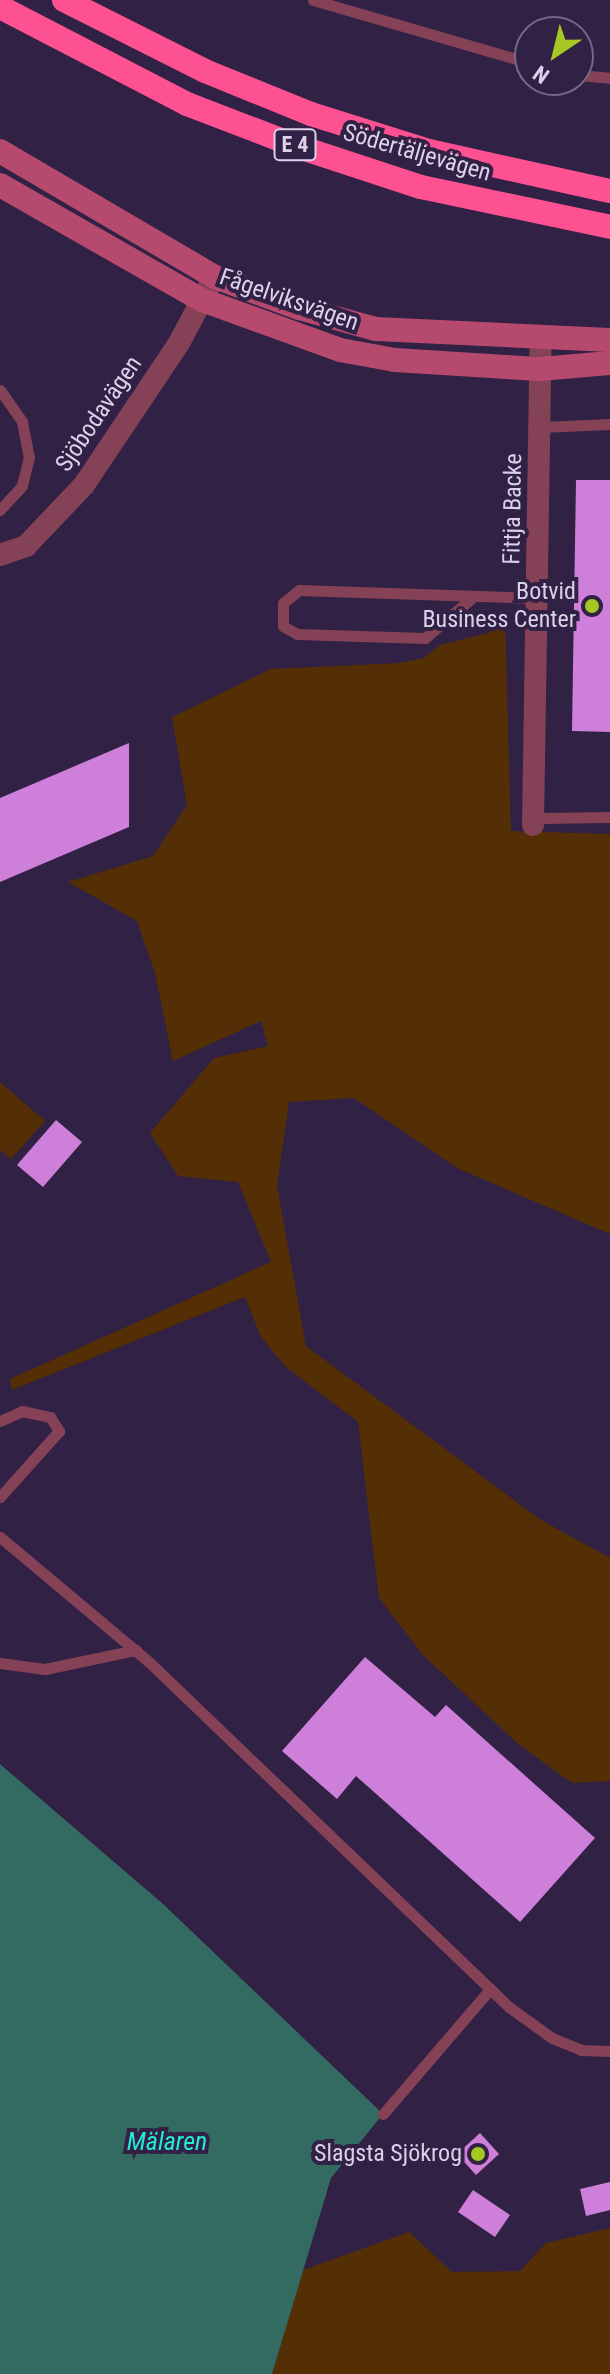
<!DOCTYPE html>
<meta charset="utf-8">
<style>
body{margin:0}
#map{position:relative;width:610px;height:2374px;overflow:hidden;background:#302145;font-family:"Roboto Condensed",sans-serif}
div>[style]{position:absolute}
.green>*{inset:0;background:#542f05}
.water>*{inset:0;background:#336b62}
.building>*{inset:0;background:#ce7fda}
.lane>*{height:11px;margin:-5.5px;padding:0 5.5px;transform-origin:5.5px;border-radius:5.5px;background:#854156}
.street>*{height:22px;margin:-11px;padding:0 11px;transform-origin:11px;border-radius:11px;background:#854156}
.secondary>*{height:24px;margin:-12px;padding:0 12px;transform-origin:12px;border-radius:12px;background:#b6496e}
.highway>*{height:24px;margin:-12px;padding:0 12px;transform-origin:12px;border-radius:12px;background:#fe5191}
.dots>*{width:22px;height:22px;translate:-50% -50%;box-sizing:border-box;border:4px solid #302145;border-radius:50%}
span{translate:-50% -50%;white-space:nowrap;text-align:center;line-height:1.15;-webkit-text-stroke:8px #302145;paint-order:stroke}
.shield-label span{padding:2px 6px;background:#302145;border:2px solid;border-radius:6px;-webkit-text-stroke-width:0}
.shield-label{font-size:22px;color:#dbd2ea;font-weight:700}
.street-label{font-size:24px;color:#dbd2ea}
.poi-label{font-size:24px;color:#dbd2ea}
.right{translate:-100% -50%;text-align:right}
.water-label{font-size:26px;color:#23ead3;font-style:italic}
.north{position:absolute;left:514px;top:16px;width:80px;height:80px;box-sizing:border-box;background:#302145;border:2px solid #746887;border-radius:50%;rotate:215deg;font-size:22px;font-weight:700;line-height:32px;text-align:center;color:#dbd2ea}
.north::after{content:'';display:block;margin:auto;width:28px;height:36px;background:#a5c823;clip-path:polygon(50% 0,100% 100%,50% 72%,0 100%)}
</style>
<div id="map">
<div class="green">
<i style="clip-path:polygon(505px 620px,511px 831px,610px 834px,610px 1234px,457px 1168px,354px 1098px,289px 1102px,277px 1186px,306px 1346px,541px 1520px,610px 1558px,610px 1781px,572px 1783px,517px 1743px,423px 1655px,379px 1598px,358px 1422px,286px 1367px,261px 1337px,245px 1297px,12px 1390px,10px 1379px,271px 1262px,238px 1182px,178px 1176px,150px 1133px,214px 1058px,268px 1046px,261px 1021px,173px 1061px,155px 973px,137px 921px,68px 882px,153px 856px,187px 805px,172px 717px,271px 669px,400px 663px,424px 658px,440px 645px,488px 633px)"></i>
<i style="clip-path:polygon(0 1082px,45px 1121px,11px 1159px,0 1150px)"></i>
<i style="clip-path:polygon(610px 2228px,610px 2374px,272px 2374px,303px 2270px,409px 2232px,452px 2272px,520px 2271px,546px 2243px)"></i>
</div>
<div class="water">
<i style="clip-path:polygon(0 1764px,163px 1904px,383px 2114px,331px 2178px,272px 2374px,0 2374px)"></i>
</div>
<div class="building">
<i style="clip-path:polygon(576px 480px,610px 480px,610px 732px,572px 731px)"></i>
<i style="clip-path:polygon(129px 743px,129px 827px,0 882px,0 798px)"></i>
<i style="clip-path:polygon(56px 1120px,82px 1142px,43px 1187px,17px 1165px)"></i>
<i style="clip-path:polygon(365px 1657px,435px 1717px,446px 1705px,595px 1838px,520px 1922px,356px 1776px,337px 1799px,282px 1751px)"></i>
<i style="clip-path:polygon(480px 2133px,499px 2154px,476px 2175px,457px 2154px)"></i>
<i style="clip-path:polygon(610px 2182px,610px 2210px,586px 2216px,580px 2189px)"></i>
<i style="clip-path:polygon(473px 2190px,510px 2215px,495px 2237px,458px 2212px)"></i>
</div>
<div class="lane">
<i style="left:313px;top:0;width:226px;rotate:16.2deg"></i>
<i style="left:578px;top:75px;width:32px;rotate:5deg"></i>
<i style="left:0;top:390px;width:39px;rotate:55deg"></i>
<i style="left:22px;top:422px;width:36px;rotate:79deg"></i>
<i style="left:29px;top:457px;width:30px;rotate:104deg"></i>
<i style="left:22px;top:486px;width:33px;rotate:133deg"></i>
<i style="left:541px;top:427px;width:69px;rotate:-2.5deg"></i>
<i style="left:474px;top:596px;width:65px;rotate:139.4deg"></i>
<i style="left:425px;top:638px;width:128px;rotate:-178.2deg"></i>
<i style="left:297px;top:634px;width:16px;rotate:-150deg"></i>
<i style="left:283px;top:626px;width:23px;rotate:-90deg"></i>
<i style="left:283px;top:603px;width:21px;rotate:-39deg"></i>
<i style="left:299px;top:590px;width:238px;rotate:1.9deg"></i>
<i style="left:533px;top:824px;width:12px;rotate:-31deg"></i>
<i style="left:543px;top:818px;width:67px;rotate:-0.9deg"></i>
<i style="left:0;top:1421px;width:24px;rotate:-24deg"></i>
<i style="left:22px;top:1411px;width:29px;rotate:12deg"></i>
<i style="left:50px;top:1417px;width:17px;rotate:57deg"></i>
<i style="left:59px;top:1431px;width:89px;rotate:131.8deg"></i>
<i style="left:0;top:1537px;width:193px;rotate:40deg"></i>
<i style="left:148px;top:1661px;width:500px;rotate:43.78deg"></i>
<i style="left:509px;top:2007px;width:53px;rotate:35.8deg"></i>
<i style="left:552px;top:2038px;width:31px;rotate:22deg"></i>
<i style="left:581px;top:2050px;width:29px;rotate:2deg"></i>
<i style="left:0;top:1663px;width:45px;rotate:7.6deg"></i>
<i style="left:45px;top:1669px;width:93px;rotate:-11.8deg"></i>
<i style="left:383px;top:2114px;width:165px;rotate:-49.4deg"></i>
</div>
<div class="street">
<i style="left:0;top:555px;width:28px;rotate:-19deg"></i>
<i style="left:26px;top:546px;width:84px;rotate:-46.4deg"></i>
<i style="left:84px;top:485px;width:171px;rotate:-56.2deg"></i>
<i style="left:179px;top:343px;width:66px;rotate:-61.9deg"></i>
<i style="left:533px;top:825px;width:486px;rotate:-89.1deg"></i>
</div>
<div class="secondary">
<i style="left:0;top:151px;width:249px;rotate:30.4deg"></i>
<i style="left:215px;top:277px;width:90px;rotate:20.3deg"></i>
<i style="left:299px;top:308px;width:80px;rotate:15.3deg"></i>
<i style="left:376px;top:329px;width:234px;rotate:2.7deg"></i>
<i style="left:0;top:185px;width:232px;rotate:29.7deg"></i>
<i style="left:202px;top:300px;width:147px;rotate:19.9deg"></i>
<i style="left:340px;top:350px;width:56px;rotate:10.3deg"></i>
<i style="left:395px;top:360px;width:145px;rotate:3.6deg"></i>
<i style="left:540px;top:369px;width:70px;rotate:-4.9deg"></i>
</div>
<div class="highway">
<i style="left:64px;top:0;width:158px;rotate:26.7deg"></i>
<i style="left:205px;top:71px;width:114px;rotate:22.1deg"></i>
<i style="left:311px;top:114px;width:124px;rotate:17.4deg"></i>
<i style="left:429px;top:151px;width:185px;rotate:12.5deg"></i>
<i style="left:0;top:7px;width:211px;rotate:27.4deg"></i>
<i style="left:187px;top:104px;width:120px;rotate:21deg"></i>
<i style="left:299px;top:147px;width:128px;rotate:18.2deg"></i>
<i style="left:421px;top:187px;width:193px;rotate:11.9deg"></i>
</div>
<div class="dots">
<i style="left:592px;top:606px;background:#a5c823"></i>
<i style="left:478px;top:2154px;background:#a5c823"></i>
</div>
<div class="shield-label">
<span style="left:295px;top:145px">E 4</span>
</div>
<div class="street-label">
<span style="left:417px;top:153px;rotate:16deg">Södertäljevägen</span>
<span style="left:289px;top:300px;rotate:19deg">Fågelviksvägen</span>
<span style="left:99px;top:414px;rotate:-56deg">Sjöbodavägen</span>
<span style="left:513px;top:509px;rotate:-89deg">Fittja Backe</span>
</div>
<div class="poi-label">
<span class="right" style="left:576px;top:606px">Botvid<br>Business Center</span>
<span class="right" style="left:462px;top:2154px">Slagsta Sjökrog</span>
</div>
<div class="water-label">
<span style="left:167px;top:2142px">Mälaren</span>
</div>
<div class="north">N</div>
</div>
